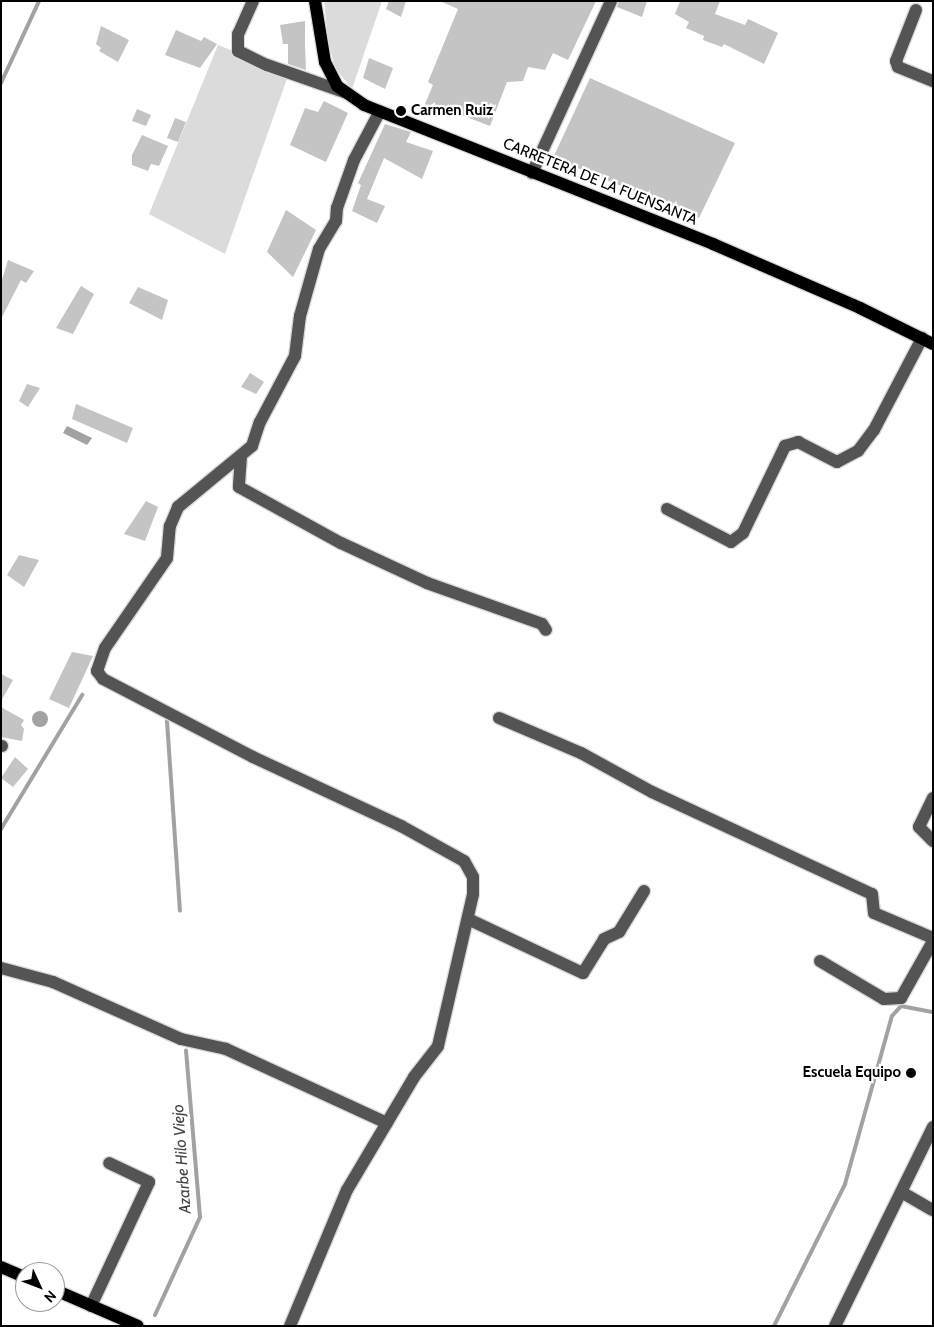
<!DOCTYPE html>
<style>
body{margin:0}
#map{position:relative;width:934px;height:1327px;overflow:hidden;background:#fff;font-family:Cabin,sans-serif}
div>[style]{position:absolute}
.green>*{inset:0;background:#dbdbdb}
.water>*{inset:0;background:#a2a2a2}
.round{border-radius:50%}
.stream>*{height:4px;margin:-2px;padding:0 2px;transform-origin:2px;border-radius:2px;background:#a2a2a2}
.building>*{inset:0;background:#c4c4c4}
.roads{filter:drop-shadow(1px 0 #dbdbdb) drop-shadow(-1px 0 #dbdbdb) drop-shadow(0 1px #dbdbdb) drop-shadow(0 -1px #dbdbdb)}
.minor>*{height:12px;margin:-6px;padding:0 6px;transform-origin:6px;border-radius:6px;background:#545454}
.major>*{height:12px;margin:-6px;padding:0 6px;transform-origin:6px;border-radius:6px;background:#000}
.dots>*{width:14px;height:14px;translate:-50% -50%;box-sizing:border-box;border:2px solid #fff;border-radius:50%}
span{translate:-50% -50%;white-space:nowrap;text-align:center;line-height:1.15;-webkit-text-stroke:4.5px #fff;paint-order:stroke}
.poi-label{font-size:15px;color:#000;font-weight:700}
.left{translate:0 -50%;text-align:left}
.right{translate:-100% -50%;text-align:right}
.street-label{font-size:15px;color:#000}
.water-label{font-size:16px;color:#434343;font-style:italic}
.frame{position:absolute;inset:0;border:2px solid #000;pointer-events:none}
.north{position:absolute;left:15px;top:1262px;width:50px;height:50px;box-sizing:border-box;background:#fff;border:1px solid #999;border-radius:50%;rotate:133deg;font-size:14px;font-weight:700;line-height:20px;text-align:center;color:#000}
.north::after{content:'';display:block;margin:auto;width:18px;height:22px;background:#000;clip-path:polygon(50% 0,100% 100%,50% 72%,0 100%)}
</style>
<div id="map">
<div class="green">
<i style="clip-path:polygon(324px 1px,382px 1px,352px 89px,335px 68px,328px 41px)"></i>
<i style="clip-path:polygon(218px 45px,289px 73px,225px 254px,149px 214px)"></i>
</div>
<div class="water">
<i style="clip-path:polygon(67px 426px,92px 438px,87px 445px,63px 433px)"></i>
<i class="round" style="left:32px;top:711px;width:16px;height:16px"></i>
</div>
<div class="stream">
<i style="left:1px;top:83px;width:90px;rotate:-65.1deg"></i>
<i style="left:170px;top:716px;width:6px;rotate:121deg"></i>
<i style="left:167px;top:721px;width:190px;rotate:86.1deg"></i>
<i style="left:1px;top:829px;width:157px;rotate:-58.8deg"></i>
<i style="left:155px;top:1315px;width:108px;rotate:-65.3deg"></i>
<i style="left:200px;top:1217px;width:167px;rotate:-94.8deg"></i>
<i style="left:774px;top:1326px;width:159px;rotate:-63.4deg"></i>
<i style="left:845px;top:1184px;width:174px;rotate:-74.4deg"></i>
<i style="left:892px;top:1016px;width:13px;rotate:-48deg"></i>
<i style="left:901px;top:1006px;width:33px;rotate:11deg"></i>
</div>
<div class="building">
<i style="clip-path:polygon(389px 1px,406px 1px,401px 17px,386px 9px)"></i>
<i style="clip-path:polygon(440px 1px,596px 1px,568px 60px,553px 53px,545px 70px,528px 67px,523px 81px,507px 82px,490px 126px,451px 111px,449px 116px,425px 104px,433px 85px,428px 82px,458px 9px)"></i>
<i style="clip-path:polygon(619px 1px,647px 1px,642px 17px,617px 7px)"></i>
<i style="clip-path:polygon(680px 1px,720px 1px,715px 14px,745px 25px,748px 19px,778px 33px,764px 64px,724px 44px,722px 47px,703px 40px,704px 36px,686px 28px,689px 22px,675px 14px)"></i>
<i style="clip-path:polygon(305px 21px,305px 44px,306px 70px,288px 64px,288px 44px,283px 44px,280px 25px)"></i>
<i style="clip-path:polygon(101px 26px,129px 40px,118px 62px,99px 51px,101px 48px,96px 44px)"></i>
<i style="clip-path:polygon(176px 30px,201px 41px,204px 37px,217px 44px,200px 68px,165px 55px)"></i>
<i style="clip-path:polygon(369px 58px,393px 68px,385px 89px,363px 78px)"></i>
<i style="clip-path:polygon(590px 78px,735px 143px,699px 218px,553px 158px)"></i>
<i style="clip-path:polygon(324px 101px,348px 113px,326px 162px,290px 145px,305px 108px,318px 112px)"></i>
<i style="clip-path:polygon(137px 109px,151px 115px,146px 126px,132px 121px)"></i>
<i style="clip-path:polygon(175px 118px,186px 122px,178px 142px,167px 138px)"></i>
<i style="clip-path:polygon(385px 124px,411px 132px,406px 142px,433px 151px,422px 179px,384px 158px,367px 199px,385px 206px,377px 223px,352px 211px,361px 185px,358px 183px)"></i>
<i style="clip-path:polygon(142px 135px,168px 146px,159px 166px,151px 164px,148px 171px,132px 165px,132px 155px)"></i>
<i style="clip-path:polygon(286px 210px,316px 230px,293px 277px,267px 252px)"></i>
<i style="clip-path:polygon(8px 260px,34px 271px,26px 283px,21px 280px,1px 319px,1px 283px)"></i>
<i style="clip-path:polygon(81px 286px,94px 294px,73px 334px,56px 328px)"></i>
<i style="clip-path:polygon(138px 287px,168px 300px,162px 320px,129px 303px)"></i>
<i style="clip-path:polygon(250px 373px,264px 382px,256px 394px,241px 387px)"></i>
<i style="clip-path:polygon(27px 384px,40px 388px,28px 407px,19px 401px)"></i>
<i style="clip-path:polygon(76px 404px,133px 428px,127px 443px,72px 419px)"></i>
<i style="clip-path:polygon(146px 501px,158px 507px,145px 541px,124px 534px)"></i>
<i style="clip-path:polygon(19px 555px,39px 560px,24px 587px,7px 575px)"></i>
<i style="clip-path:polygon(72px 652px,93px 656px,69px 708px,49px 699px)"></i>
<i style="clip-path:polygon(1px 674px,13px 680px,1px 701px)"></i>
<i style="clip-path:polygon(1px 707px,24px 720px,21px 725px,24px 729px,22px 741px,1px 737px)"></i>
<i style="clip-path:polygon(15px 757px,28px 769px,13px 787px,1px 778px)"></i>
</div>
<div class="roads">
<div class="minor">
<i style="left:253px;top:1px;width:36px;rotate:114deg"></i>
<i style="left:238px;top:34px;width:17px;rotate:90deg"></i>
<i style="left:238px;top:51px;width:32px;rotate:26deg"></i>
<i style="left:267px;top:65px;width:85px;rotate:19.3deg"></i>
<i style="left:916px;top:10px;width:55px;rotate:111.4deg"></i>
<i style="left:896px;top:61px;width:6px;rotate:72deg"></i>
<i style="left:898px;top:67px;width:38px;rotate:22deg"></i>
<i style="left:532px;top:173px;width:189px;rotate:-65.3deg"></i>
<i style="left:241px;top:456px;width:31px;rotate:94deg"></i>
<i style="left:239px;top:487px;width:116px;rotate:28.8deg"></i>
<i style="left:341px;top:543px;width:95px;rotate:24.9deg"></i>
<i style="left:427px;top:583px;width:122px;rotate:19.6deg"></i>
<i style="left:542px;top:624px;width:7px;rotate:56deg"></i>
<i style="left:667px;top:509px;width:72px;rotate:27.3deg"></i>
<i style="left:731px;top:542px;width:15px;rotate:-37deg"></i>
<i style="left:743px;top:533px;width:97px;rotate:-64.2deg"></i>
<i style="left:785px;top:446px;width:14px;rotate:-17deg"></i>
<i style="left:798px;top:442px;width:44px;rotate:27.1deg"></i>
<i style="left:837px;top:462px;width:24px;rotate:-28deg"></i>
<i style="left:858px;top:451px;width:26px;rotate:-53deg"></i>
<i style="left:874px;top:430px;width:104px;rotate:-62.4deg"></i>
<i style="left:499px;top:718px;width:89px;rotate:23.1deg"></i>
<i style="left:581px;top:753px;width:81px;rotate:28.8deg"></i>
<i style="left:652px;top:792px;width:242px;rotate:24.9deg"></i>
<i style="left:872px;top:894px;width:19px;rotate:84deg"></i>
<i style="left:874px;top:913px;width:64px;rotate:23deg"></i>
<i style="left:1px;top:746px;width:1px"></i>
<i style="left:933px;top:798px;width:32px;rotate:116deg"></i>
<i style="left:919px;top:827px;width:20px;rotate:45deg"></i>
<i style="left:468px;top:919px;width:127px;rotate:25.2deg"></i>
<i style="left:583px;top:973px;width:40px;rotate:-58deg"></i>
<i style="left:604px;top:939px;width:17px;rotate:-25deg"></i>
<i style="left:619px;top:932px;width:48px;rotate:-58.6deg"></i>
<i style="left:820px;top:961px;width:74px;rotate:30.7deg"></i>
<i style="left:884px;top:999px;width:17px;rotate:-3deg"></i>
<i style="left:901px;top:998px;width:65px;rotate:-60.7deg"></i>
<i style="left:1px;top:968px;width:54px;rotate:15.1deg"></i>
<i style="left:53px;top:982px;width:140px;rotate:24deg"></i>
<i style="left:181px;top:1039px;width:46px;rotate:12.5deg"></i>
<i style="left:226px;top:1049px;width:177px;rotate:24.7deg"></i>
<i style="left:903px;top:1193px;width:34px;rotate:30deg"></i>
<i style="left:91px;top:1306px;width:137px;rotate:-64.9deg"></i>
<i style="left:149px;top:1182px;width:44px;rotate:-154.6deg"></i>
<i style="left:290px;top:1326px;width:147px;rotate:-67.3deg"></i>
<i style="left:347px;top:1190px;width:131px;rotate:-59.3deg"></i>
<i style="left:414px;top:1077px;width:39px;rotate:-52deg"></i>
<i style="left:438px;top:1046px;width:156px;rotate:-77deg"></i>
<i style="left:473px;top:894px;width:17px;rotate:-90deg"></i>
<i style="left:473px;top:877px;width:18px;rotate:-119deg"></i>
<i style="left:464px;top:861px;width:72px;rotate:-150.9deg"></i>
<i style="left:401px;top:826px;width:163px;rotate:-155deg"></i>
<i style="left:253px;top:757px;width:169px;rotate:-152.5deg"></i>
<i style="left:103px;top:679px;width:10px;rotate:-127deg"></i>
<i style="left:97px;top:671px;width:24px;rotate:-71deg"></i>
<i style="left:105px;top:648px;width:109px;rotate:-55.4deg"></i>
<i style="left:167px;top:558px;width:32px;rotate:-85deg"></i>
<i style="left:170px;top:526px;width:21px;rotate:-67deg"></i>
<i style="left:178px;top:507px;width:96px;rotate:-39.5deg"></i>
<i style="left:252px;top:446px;width:25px;rotate:-72deg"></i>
<i style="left:260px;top:422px;width:75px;rotate:-62.1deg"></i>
<i style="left:295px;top:356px;width:40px;rotate:-82.9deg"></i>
<i style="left:300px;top:316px;width:70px;rotate:-74.2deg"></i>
<i style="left:319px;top:249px;width:33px;rotate:-59deg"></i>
<i style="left:336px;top:221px;width:13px;rotate:-86deg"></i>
<i style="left:337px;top:208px;width:51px;rotate:-70.5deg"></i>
<i style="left:354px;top:160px;width:55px;rotate:-62deg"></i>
<i style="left:835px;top:1326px;width:222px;rotate:-63.8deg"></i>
</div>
<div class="major">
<i style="left:315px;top:1px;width:62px;rotate:80.7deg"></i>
<i style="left:325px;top:62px;width:27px;rotate:63deg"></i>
<i style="left:337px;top:86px;width:33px;rotate:35deg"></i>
<i style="left:364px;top:105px;width:376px;rotate:21.7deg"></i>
<i style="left:713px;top:244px;width:160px;rotate:23.5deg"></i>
<i style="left:860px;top:308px;width:81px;rotate:26.3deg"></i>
<i style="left:1px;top:1267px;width:26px;rotate:23deg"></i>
<i style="left:55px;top:1290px;width:90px;rotate:23.4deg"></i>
</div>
</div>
<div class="dots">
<i style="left:401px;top:111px;background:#000"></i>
<i style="left:911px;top:1073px;background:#000"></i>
</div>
<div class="poi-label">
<span class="left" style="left:411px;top:111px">Carmen Ruiz</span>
<span class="right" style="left:901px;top:1073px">Escuela Equipo</span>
</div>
<div class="street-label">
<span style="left:600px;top:182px;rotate:22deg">CARRETERA DE LA FUENSANTA</span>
</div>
<div class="water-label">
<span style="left:182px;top:1159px;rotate:-94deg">Azarbe Hilo Viejo</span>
</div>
<div class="frame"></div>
<div class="north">N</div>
</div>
